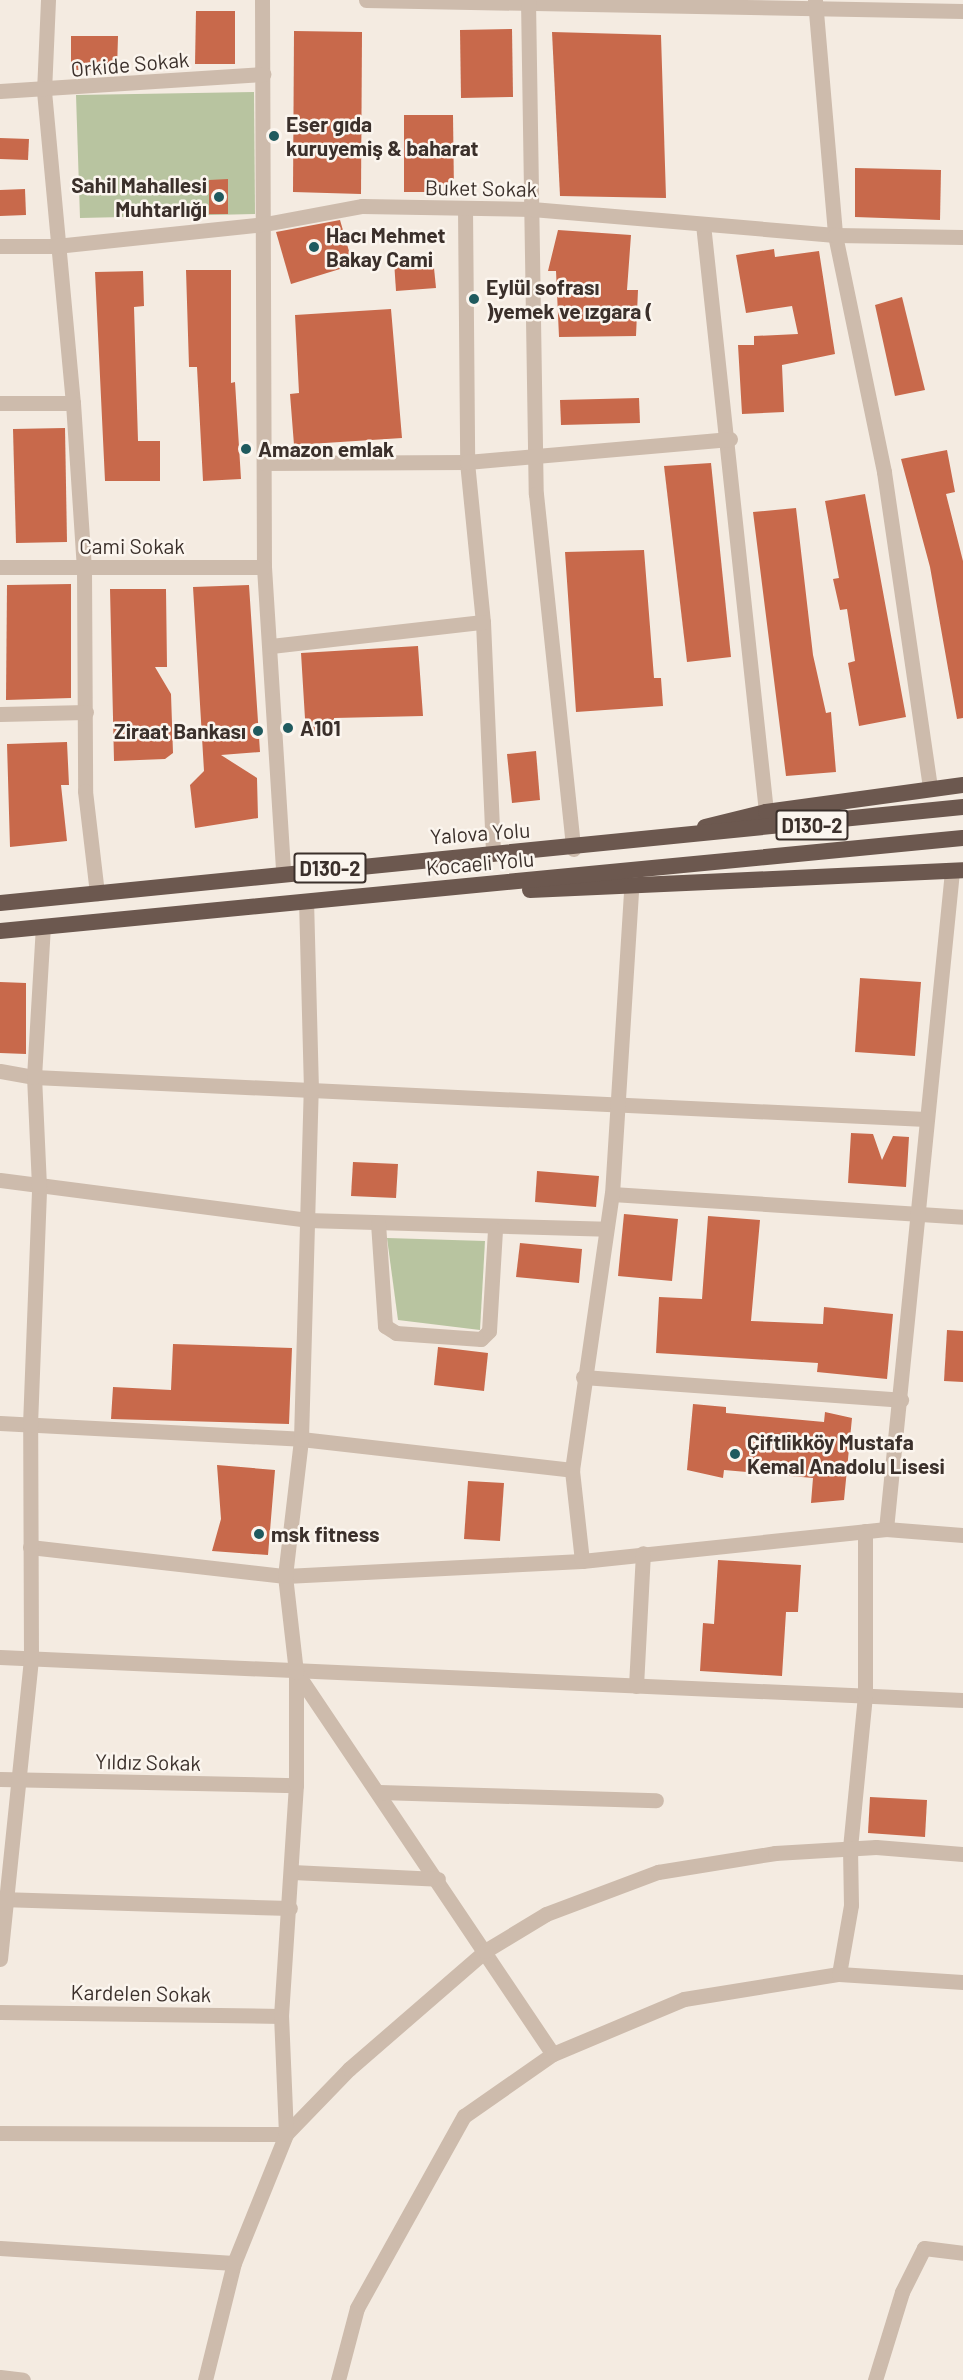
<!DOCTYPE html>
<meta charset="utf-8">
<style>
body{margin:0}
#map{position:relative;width:963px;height:2380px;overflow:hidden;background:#f4ebe1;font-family:Barlow,sans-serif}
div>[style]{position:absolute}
.green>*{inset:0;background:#b8c4a0}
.building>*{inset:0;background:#c8694b}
.minor>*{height:15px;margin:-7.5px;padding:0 7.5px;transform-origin:7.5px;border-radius:7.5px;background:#cdbbac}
.trunk>*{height:16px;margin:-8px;padding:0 8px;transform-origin:8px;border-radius:8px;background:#6c584f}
.dots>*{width:16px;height:16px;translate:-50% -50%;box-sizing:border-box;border:3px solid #fbf5ee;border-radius:50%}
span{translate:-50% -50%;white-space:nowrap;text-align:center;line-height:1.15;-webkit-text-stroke:5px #fbf5ee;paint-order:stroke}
.shield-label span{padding:2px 4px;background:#fbf5ee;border:2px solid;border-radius:4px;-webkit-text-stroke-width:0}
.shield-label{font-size:20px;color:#3b302b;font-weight:700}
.street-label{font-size:21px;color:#3b302b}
.poi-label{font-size:21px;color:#3b302b;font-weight:700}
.left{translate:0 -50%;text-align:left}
.right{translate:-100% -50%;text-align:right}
</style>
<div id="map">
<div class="green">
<i style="clip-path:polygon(254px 92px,255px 214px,80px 218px,76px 95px)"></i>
<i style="clip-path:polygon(387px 1238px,485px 1241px,480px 1330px,398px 1320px)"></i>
</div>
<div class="building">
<i style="clip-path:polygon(196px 11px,235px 11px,235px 64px,195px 64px)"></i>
<i style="clip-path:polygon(512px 29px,513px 97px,461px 98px,460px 30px)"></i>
<i style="clip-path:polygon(294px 31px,362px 32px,361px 194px,293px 192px)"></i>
<i style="clip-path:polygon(552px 32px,661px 35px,666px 198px,560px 196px)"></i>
<i style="clip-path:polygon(71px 36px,118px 36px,117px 70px,71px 70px)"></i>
<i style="clip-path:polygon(404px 115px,453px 115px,454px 192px,404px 192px)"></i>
<i style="clip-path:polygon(0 138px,29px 139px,28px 160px,0 159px)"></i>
<i style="clip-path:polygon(855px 168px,941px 170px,940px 220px,855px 217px)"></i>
<i style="clip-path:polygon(228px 179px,228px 214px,209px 214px,209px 180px)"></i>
<i style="clip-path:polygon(25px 189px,26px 215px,0 216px,0 190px)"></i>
<i style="clip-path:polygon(340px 220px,353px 265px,291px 284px,276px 232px)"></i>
<i style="clip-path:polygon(558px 230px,631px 235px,627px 290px,638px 290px,636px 336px,559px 337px,556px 271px,548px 271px)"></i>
<i style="clip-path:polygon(774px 249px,775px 257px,819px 251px,835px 354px,782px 365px,784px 412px,742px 414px,738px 345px,754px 345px,754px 336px,798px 334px,792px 306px,746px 313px,736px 255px)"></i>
<i style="clip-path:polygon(433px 258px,436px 288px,396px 291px,394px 261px)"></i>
<i style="clip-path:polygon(186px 270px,231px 270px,231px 383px,235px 382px,241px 479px,203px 481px,197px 367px,189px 367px)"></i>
<i style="clip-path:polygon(143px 271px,144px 306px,134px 307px,138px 441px,160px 441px,160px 481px,105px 481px,95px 272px)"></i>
<i style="clip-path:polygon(902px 297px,925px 390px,895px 396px,875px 305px)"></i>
<i style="clip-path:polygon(391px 309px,402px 438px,294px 445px,290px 394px,299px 393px,295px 315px)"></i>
<i style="clip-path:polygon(639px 398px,640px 423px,561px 425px,560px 400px)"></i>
<i style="clip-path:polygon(65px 428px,67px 542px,16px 543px,13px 429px)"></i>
<i style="clip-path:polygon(947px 450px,955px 492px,946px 494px,963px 561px,963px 718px,957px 719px,930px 567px,901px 459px)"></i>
<i style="clip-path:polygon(711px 463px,731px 657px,687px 662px,664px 466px)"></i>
<i style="clip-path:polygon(865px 494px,906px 717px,859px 726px,848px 663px,855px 661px,847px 609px,840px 610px,833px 579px,839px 578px,825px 501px)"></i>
<i style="clip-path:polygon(796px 508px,813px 655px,826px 713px,831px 712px,836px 772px,786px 776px,753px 512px)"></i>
<i style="clip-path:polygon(644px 550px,654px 678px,661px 678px,663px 706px,576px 712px,565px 552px)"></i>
<i style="clip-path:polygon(71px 584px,71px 698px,6px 700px,7px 585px)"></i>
<i style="clip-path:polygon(249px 585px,260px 752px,221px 755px,257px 778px,258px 818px,195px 828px,190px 785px,204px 771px,193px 587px)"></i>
<i style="clip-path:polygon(110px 589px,166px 589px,167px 667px,155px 667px,171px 694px,173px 753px,165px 759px,114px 761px)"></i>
<i style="clip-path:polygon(418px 646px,423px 716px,334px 718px,335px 733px,306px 735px,301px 653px)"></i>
<i style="clip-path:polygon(67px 742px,69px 785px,61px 785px,67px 841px,10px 847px,7px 744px)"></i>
<i style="clip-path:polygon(536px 751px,540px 800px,512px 803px,507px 754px)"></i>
<i style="clip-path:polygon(860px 978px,921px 982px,915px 1056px,855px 1052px)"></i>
<i style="clip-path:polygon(0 982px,26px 983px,26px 1054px,0 1053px)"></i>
<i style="clip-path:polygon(851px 1133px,873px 1134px,882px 1160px,893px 1136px,909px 1137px,906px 1187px,848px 1183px)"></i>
<i style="clip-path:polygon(353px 1162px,398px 1164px,396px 1198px,351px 1196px)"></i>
<i style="clip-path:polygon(537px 1171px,599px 1176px,596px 1207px,535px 1202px)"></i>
<i style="clip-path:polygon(624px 1214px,678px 1219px,672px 1281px,618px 1276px)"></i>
<i style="clip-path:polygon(708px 1216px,760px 1220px,751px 1321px,823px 1324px,824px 1307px,893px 1314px,887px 1379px,817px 1372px,818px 1363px,656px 1353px,659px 1297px,702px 1299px)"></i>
<i style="clip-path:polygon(520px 1243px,582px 1249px,579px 1283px,516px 1277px)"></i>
<i style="clip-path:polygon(947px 1330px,963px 1331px,963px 1382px,944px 1381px)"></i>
<i style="clip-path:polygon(173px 1344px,292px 1348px,289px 1424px,111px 1419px,113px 1387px,171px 1390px)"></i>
<i style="clip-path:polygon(438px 1347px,488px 1353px,484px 1391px,434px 1385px)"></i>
<i style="clip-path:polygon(693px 1404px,726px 1407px,726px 1413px,824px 1422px,825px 1412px,852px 1418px,844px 1500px,811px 1503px,813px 1478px,724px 1470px,723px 1478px,687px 1470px)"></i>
<i style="clip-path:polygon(217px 1465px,275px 1470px,268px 1555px,212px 1551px,221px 1519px)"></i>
<i style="clip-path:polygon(468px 1481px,504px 1483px,500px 1541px,464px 1539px)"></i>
<i style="clip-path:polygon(718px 1560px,801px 1565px,798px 1612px,786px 1612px,782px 1676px,700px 1671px,703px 1623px,714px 1624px)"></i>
<i style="clip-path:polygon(870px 1797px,927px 1800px,925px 1837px,868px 1833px)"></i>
</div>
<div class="minor">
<i style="left:48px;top:0;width:91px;rotate:92.5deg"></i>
<i style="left:44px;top:91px;width:313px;rotate:84.7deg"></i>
<i style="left:73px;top:403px;width:165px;rotate:86.2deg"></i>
<i style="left:84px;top:568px;width:223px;rotate:89.7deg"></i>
<i style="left:85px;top:791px;width:103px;rotate:83.3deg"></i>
<i style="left:262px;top:0;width:567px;rotate:89.8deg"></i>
<i style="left:264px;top:567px;width:306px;rotate:86.4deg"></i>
<i style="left:366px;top:0;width:597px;rotate:1.06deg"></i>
<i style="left:528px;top:0;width:494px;rotate:89.1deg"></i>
<i style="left:536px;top:494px;width:357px;rotate:84deg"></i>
<i style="left:815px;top:0;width:236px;rotate:85.1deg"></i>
<i style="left:835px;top:235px;width:242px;rotate:78.3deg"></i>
<i style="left:884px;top:472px;width:319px;rotate:81.7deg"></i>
<i style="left:0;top:91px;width:264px;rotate:-3.7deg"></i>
<i style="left:465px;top:208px;width:254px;rotate:89.5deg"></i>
<i style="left:467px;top:462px;width:161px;rotate:84.3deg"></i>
<i style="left:483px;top:622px;width:232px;rotate:87.5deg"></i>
<i style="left:703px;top:224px;width:591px;rotate:83.88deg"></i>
<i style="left:0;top:246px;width:56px"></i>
<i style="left:56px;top:246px;width:210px;rotate:-6deg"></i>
<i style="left:265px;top:224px;width:99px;rotate:-10.5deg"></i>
<i style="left:362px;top:206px;width:170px;rotate:1deg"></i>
<i style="left:532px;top:209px;width:304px;rotate:4.9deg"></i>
<i style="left:835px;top:235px;width:128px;rotate:0.9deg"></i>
<i style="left:0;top:403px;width:73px"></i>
<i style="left:264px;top:463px;width:203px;rotate:-0.3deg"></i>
<i style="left:467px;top:462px;width:264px;rotate:-5deg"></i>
<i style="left:0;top:567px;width:264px"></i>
<i style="left:271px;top:646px;width:213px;rotate:-6.5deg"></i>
<i style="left:0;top:714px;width:86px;rotate:-1.3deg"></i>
<i style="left:0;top:1071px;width:35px;rotate:10deg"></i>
<i style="left:34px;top:1077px;width:893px;rotate:2.7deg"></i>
<i style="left:0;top:1180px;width:310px;rotate:7.4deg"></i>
<i style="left:307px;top:1220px;width:299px;rotate:1.7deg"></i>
<i style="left:612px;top:1194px;width:352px;rotate:3.7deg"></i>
<i style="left:378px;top:1223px;width:103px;rotate:86.1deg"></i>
<i style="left:385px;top:1326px;width:13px;rotate:32deg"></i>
<i style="left:396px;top:1333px;width:85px;rotate:4deg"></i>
<i style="left:481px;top:1339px;width:11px;rotate:-45deg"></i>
<i style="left:489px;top:1331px;width:101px;rotate:-86.6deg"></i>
<i style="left:583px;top:1377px;width:319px;rotate:4.1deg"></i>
<i style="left:0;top:1423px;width:301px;rotate:3deg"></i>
<i style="left:301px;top:1439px;width:273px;rotate:6.5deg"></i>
<i style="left:886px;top:1529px;width:661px;rotate:-84.27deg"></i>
<i style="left:30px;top:1547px;width:257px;rotate:6.5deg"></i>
<i style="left:285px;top:1576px;width:297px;rotate:-2.9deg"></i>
<i style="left:582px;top:1561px;width:306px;rotate:-6deg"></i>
<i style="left:886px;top:1529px;width:77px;rotate:4.5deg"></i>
<i style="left:582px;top:1561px;width:92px;rotate:-96.3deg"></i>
<i style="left:572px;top:1470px;width:279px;rotate:-81.8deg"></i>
<i style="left:612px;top:1194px;width:307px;rotate:-86.4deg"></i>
<i style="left:0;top:1657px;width:964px;rotate:2.56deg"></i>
<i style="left:296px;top:1672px;width:460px;rotate:56.1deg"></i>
<i style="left:636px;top:1686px;width:133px;rotate:-87deg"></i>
<i style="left:0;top:1779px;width:296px;rotate:1.2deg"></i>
<i style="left:379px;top:1792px;width:277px;rotate:1.7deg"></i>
<i style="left:292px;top:1872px;width:146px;rotate:2.7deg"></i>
<i style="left:0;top:1899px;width:290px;rotate:1.8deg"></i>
<i style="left:0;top:1959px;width:301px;rotate:-84.1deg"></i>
<i style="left:31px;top:1660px;width:235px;rotate:-90.2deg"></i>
<i style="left:30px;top:1425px;width:239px;rotate:-87.8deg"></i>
<i style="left:39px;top:1186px;width:109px;rotate:-92.6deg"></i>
<i style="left:34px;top:1077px;width:150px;rotate:-86.6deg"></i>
<i style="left:839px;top:1974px;width:70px;rotate:-80.1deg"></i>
<i style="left:851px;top:1905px;width:57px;rotate:-91deg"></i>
<i style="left:850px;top:1848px;width:153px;rotate:-84.4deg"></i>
<i style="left:865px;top:1696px;width:165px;rotate:-90deg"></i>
<i style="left:0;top:2012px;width:281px;rotate:0.8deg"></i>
<i style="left:0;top:2133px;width:286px;rotate:0.2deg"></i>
<i style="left:286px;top:2134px;width:91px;rotate:-45.9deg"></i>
<i style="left:349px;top:2069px;width:180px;rotate:-40.9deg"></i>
<i style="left:485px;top:1951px;width:71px;rotate:-31.2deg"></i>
<i style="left:546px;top:1914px;width:120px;rotate:-20.6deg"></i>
<i style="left:658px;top:1872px;width:119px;rotate:-9.2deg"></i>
<i style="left:775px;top:1853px;width:101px;rotate:-3.4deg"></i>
<i style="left:876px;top:1847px;width:87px;rotate:4.6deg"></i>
<i style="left:0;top:2248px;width:234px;rotate:3.7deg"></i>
<i style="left:0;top:2377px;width:23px;rotate:7deg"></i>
<i style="left:205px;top:2380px;width:121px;rotate:-76.1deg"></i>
<i style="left:234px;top:2263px;width:139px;rotate:-68deg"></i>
<i style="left:286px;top:2134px;width:118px;rotate:-92.4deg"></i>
<i style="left:281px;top:2016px;width:231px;rotate:-86.3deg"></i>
<i style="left:296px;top:1785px;width:113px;rotate:-90deg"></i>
<i style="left:296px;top:1672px;width:97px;rotate:-96.5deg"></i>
<i style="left:285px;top:1576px;width:138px;rotate:-83.3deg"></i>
<i style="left:301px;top:1439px;width:349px;rotate:-88.4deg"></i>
<i style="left:311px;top:1090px;width:188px;rotate:-91.5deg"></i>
<i style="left:338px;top:2380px;width:74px;rotate:-75.2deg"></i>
<i style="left:357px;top:2308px;width:220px;rotate:-60.9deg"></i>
<i style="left:464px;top:2116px;width:108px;rotate:-34.9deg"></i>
<i style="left:553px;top:2054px;width:142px;rotate:-22.8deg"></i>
<i style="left:684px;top:1999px;width:157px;rotate:-9.2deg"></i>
<i style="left:839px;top:1974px;width:124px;rotate:3.7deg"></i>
<i style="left:875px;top:2380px;width:92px;rotate:-72.9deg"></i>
<i style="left:902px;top:2292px;width:49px;rotate:-63.4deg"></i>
<i style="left:924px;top:2248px;width:39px;rotate:7deg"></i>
</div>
<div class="trunk">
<i style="left:705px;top:827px;width:63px;rotate:-13.8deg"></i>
<i style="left:766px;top:812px;width:199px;rotate:-7.8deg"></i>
<i style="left:530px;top:890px;width:433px;rotate:-2.6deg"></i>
<i style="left:0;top:903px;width:968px;rotate:-5.69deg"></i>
<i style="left:0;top:931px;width:967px;rotate:-5.52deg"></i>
</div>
<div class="dots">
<i style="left:274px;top:136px;background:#1f5a5e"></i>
<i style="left:219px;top:197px;background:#1f5a5e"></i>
<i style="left:314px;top:247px;background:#1f5a5e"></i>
<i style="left:474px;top:299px;background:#1f5a5e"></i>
<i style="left:246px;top:449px;background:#1f5a5e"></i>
<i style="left:288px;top:728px;background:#1f5a5e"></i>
<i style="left:258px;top:731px;background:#1f5a5e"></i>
<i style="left:735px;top:1454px;background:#1f5a5e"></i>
<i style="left:259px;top:1534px;background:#1f5a5e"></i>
</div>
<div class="shield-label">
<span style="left:812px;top:825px">D130-2</span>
<span style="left:330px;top:868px">D130-2</span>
</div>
<div class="street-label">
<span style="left:130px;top:64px;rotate:-5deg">Orkide Sokak</span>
<span style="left:481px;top:188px;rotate:1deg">Buket Sokak</span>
<span style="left:132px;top:546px">Cami Sokak</span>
<span style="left:480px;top:833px;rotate:-4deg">Yalova Yolu</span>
<span style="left:480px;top:863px;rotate:-5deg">Kocaeli̇ Yolu</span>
<span style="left:148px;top:1762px;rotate:1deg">Yıldız Sokak</span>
<span style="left:141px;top:1993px;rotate:1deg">Kardelen Sokak</span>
</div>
<div class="poi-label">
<span class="left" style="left:286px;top:136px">Eser gıda<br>kuruyemiş &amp; baharat</span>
<span class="right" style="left:207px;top:197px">Sahil Mahallesi<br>Muhtarlığı</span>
<span class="left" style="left:326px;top:247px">Hacı Mehmet<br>Bakay Cami</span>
<span class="left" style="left:486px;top:299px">Eylül sofrası<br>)yemek ve ızgara (</span>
<span class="left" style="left:258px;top:449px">Amazon emlak</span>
<span class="left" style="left:300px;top:728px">A101</span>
<span class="right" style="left:246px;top:731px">Ziraat Bankası</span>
<span class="left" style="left:747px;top:1454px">Çiftlikköy Mustafa<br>Kemal Anadolu Lisesi</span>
<span class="left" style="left:271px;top:1534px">msk fitness</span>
</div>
</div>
